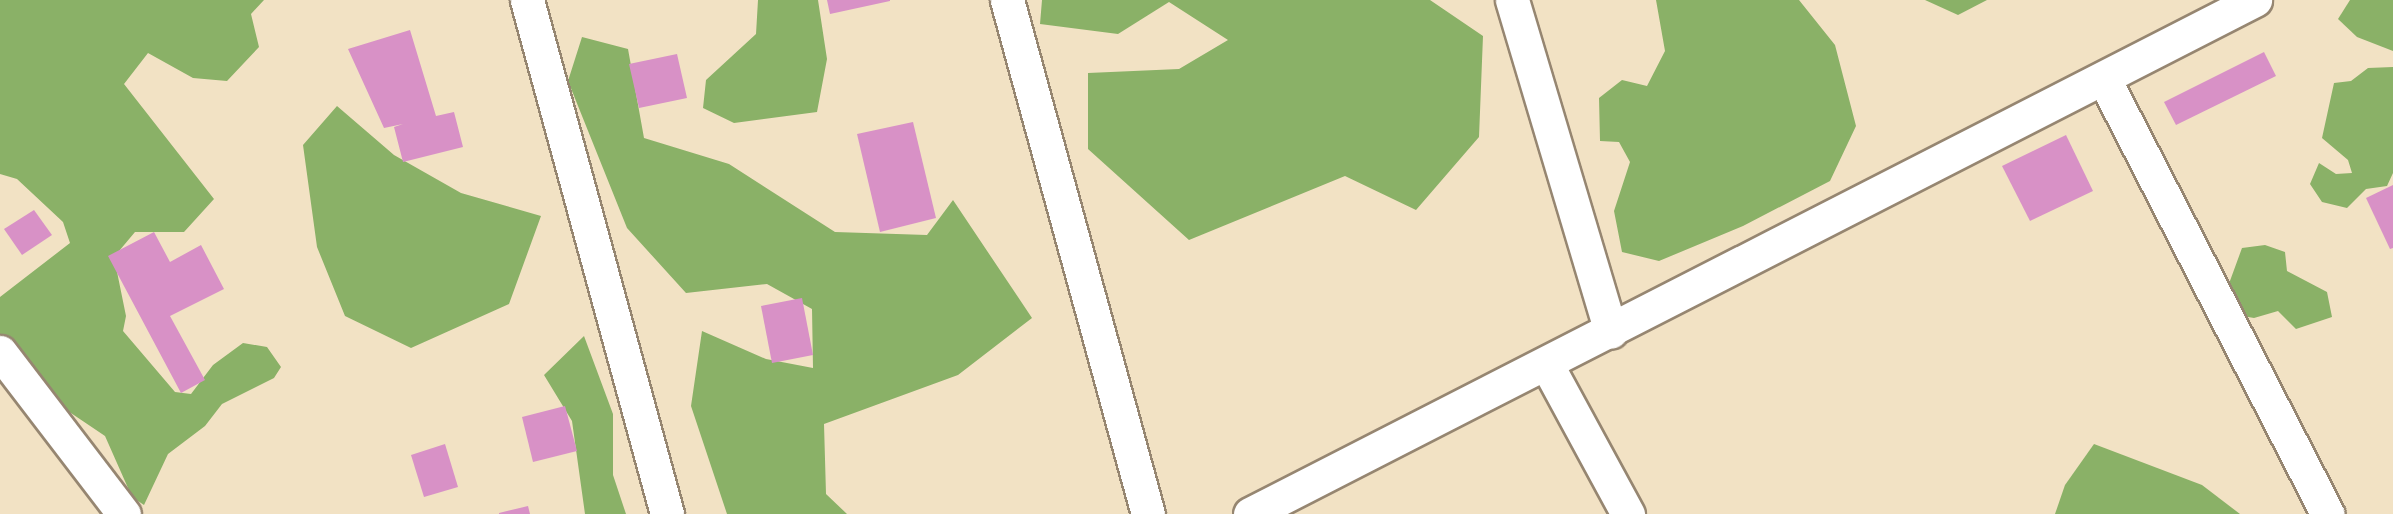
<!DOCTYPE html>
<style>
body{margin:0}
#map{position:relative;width:2393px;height:514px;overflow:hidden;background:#f2e2c4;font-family:Mynerve,sans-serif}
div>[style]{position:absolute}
.forest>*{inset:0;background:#8ab167}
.building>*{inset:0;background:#d891c6}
.roads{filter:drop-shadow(2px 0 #968671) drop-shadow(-2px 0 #968671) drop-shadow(0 2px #968671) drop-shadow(0 -2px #968671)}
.minor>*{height:33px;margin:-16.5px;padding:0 16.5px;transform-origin:16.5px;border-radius:16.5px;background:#fff}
span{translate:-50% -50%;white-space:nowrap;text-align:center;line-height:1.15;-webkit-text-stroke:4.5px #fbf7ec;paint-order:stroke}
</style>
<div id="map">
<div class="forest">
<i style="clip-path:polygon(0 0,264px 0,251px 14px,259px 47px,227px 81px,193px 78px,148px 53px,124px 84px,214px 199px,184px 232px,135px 232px,114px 257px,126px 316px,123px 331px,175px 392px,191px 394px,213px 365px,243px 343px,267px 347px,281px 367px,274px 378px,222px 404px,205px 426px,168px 454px,144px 505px,132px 497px,105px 436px,59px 405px,0 335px,0 297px,70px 243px,63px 222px,17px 179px,0 174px)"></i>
<i style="clip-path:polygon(758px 0,818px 0,827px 59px,817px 112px,734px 123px,703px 108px,706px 80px,756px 34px)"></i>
<i style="clip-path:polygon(1042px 0,1430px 0,1483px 36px,1479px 137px,1416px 210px,1345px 176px,1189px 240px,1088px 149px,1088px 73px,1179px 69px,1228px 40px,1169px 2px,1118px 34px,1040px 24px)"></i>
<i style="clip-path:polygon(1656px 0,1799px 0,1835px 45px,1856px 126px,1830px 181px,1743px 226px,1659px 261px,1622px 252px,1614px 211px,1630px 162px,1619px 142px,1600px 141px,1599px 98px,1622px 80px,1647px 86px,1665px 51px)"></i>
<i style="clip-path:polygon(1925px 0,1987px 0,1958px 15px)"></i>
<i style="clip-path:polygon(2350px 0,2393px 0,2393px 51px,2357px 37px,2338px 19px)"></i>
<i style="clip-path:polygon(582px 37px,628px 49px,644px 138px,729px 164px,835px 232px,927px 235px,953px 200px,1032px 318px,958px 375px,824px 424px,826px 494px,847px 514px,727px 514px,691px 406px,702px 331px,766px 359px,813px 368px,812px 309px,767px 284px,686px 293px,627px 228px,568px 81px)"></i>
<i style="clip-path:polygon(2393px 67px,2393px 173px,2387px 186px,2366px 189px,2347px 208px,2322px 202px,2310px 184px,2319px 163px,2336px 174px,2352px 173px,2348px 160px,2322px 138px,2334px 83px,2351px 81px,2368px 68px)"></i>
<i style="clip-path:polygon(337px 106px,394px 155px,461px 193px,541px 216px,509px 304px,411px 348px,345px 316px,317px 247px,303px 145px)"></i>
<i style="clip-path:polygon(2265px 245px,2285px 252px,2287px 271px,2327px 292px,2332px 317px,2296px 329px,2278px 311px,2254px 318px,2231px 314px,2223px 300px,2242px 248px)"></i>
<i style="clip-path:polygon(584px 336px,613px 414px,613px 475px,626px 514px,585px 514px,572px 421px,544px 375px)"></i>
<i style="clip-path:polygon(2094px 444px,2202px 485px,2240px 514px,2055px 514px,2065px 485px)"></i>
</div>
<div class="building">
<i style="clip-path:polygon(827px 0,890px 0,890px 1px,830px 14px)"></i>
<i style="clip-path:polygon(410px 30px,436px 116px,454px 112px,463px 147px,403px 162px,394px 127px,403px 124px,384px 128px,348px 49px)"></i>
<i style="clip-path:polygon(2264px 52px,2276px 76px,2176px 125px,2164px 102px)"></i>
<i style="clip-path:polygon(677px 54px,687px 98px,639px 108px,629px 64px)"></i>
<i style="clip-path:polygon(913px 122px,936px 218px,880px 232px,857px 134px)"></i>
<i style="clip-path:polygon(2066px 135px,2093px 191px,2030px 221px,2002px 166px)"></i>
<i style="clip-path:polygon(2393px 185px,2393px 248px,2390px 249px,2366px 198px)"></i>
<i style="clip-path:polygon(34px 210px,52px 235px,22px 255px,4px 229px)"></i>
<i style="clip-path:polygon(154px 232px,170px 262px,201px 245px,224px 289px,170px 316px,205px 380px,181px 393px,108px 256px)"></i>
<i style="clip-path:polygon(802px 298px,813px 355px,772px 363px,761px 306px)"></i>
<i style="clip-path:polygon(565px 406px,577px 451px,533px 462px,522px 417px)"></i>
<i style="clip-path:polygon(445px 444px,458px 487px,424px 497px,411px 455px)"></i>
<i style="clip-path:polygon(528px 506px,530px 514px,499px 514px,499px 513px)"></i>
</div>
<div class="roads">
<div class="minor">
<i style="left:527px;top:0;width:533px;rotate:74.76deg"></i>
<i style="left:1007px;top:0;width:533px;rotate:74.66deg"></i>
<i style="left:1512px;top:0;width:346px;rotate:73.4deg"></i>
<i style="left:2104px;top:79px;width:489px;rotate:62.8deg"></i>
<i style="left:0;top:352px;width:204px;rotate:52.6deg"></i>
<i style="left:1547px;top:365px;width:170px;rotate:61.5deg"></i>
<i style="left:1250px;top:514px;width:1129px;rotate:-27.09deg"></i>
</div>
</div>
</div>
